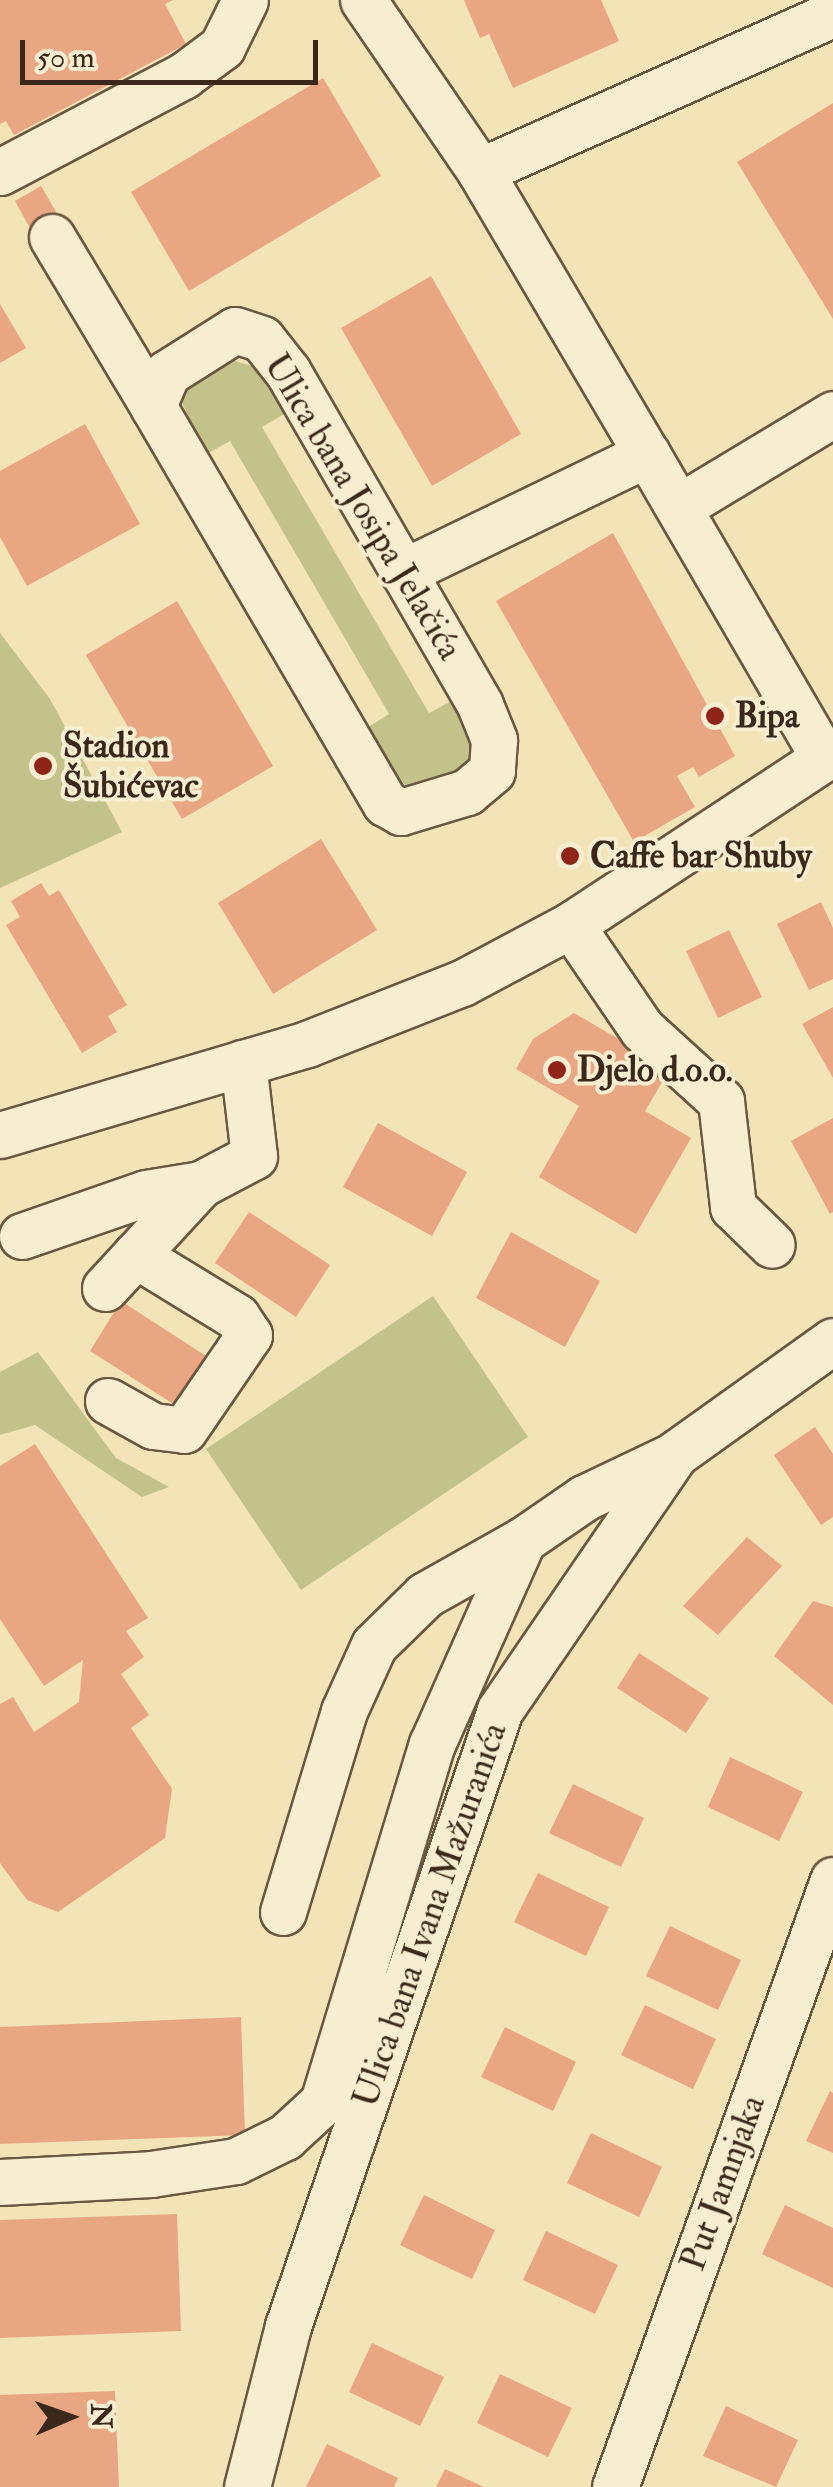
<!DOCTYPE html>
<meta charset="utf-8">
<style>
body{margin:0}
#map{position:relative;width:833px;height:2487px;overflow:hidden;background:#f3e4b8;font-family:"IM FELL Double Pica",serif}
div>[style]{position:absolute}
.green>*{inset:0;background:#c2c28a}
.building>*{inset:0;background:#e9a683}
.roads{filter:drop-shadow(2px 0 #6a5742) drop-shadow(-2px 0 #6a5742) drop-shadow(0 2px #6a5742) drop-shadow(0 -2px #6a5742)}
.minor>*{height:45px;margin:-22.5px;padding:0 22.5px;transform-origin:22.5px;border-radius:22.5px;background:#f7edd1}
.dots>*{width:28px;height:28px;translate:-50% -50%;box-sizing:border-box;border:5px solid #f7edd1;border-radius:50%}
span{translate:-50% -50%;white-space:nowrap;text-align:center;line-height:1.15;-webkit-text-stroke:8px #f7edd1;paint-order:stroke}
.street-label{font-size:35px;color:#3c281b}
.poi-label{font-size:35px;color:#3c281b;font-weight:700}
.left{translate:0 -50%;text-align:left}
.north{position:absolute;left:20px;top:2367px;width:100px;height:100px;-webkit-text-stroke:8px #f7edd1;paint-order:stroke;rotate:88deg;font-size:28px;font-weight:700;line-height:40px;text-align:center;color:#3c281b}
.north::after{content:'';display:block;margin:auto;width:35px;height:45px;background:#3c281b;clip-path:polygon(50% 0,100% 100%,50% 72%,0 100%)}
.scale{position:absolute;left:20px;top:40px;width:298px;height:45px;box-sizing:border-box;border:5px solid #3c281b;border-top:0;padding-left:12px;font-size:30px;line-height:35px;white-space:nowrap;color:#3c281b;-webkit-text-stroke:8px #f7edd1;paint-order:stroke}
</style>
<div id="map">
<div class="green">
<i style="clip-path:polygon(225px 358px,252px 366px,286px 413px,262px 427px,429px 713px,453px 700px,471px 728px,473px 752px,462px 772px,413px 789px,392px 777px,365px 729px,389px 714px,230px 441px,205px 455px,182px 402px,188px 379px)"></i>
<i style="clip-path:polygon(0 633px,50px 699px,122px 832px,0 888px)"></i>
<i style="clip-path:polygon(433px 1296px,528px 1437px,301px 1590px,206px 1449px)"></i>
<i style="clip-path:polygon(38px 1352px,116px 1458px,169px 1487px,142px 1497px,35px 1425px,0 1435px,0 1372px)"></i>
</div>
<div class="building">
<i style="clip-path:polygon(0 0,173px 0,165px 4px,186px 44px,14px 135px,6px 121px,0 124px)"></i>
<i style="clip-path:polygon(464px 0,601px 0,619px 41px,513px 88px,489px 34px,480px 38px)"></i>
<i style="clip-path:polygon(323px 78px,381px 176px,189px 291px,131px 192px)"></i>
<i style="clip-path:polygon(833px 103px,833px 319px,737px 162px)"></i>
<i style="clip-path:polygon(41px 186px,58px 215px,31px 230px,15px 201px)"></i>
<i style="clip-path:polygon(431px 276px,521px 434px,432px 486px,341px 328px)"></i>
<i style="clip-path:polygon(0 304px,26px 348px,0 363px)"></i>
<i style="clip-path:polygon(85px 424px,140px 524px,27px 586px,0 537px,0 471px)"></i>
<i style="clip-path:polygon(613px 533px,735px 756px,699px 777px,693px 767px,677px 776px,695px 807px,634px 842px,496px 601px)"></i>
<i style="clip-path:polygon(177px 601px,273px 766px,182px 819px,86px 655px)"></i>
<i style="clip-path:polygon(321px 839px,377px 930px,273px 994px,218px 903px)"></i>
<i style="clip-path:polygon(41px 883px,49px 896px,59px 890px,127px 1005px,108px 1016px,117px 1032px,82px 1053px,6px 925px,20px 917px,11px 901px)"></i>
<i style="clip-path:polygon(821px 902px,833px 928px,833px 979px,809px 990px,777px 924px)"></i>
<i style="clip-path:polygon(729px 930px,762px 997px,718px 1018px,686px 951px)"></i>
<i style="clip-path:polygon(833px 1007px,833px 1078px,802px 1024px)"></i>
<i style="clip-path:polygon(574px 1013px,670px 1069px,645px 1111px,691px 1138px,636px 1234px,539px 1177px,579px 1106px,516px 1069px,533px 1039px)"></i>
<i style="clip-path:polygon(833px 1118px,833px 1212px,830px 1214px,791px 1141px)"></i>
<i style="clip-path:polygon(378px 1123px,467px 1172px,432px 1236px,343px 1187px)"></i>
<i style="clip-path:polygon(249px 1212px,330px 1265px,296px 1317px,215px 1263px)"></i>
<i style="clip-path:polygon(511px 1232px,600px 1281px,565px 1347px,476px 1298px)"></i>
<i style="clip-path:polygon(121px 1301px,206px 1356px,175px 1405px,90px 1351px)"></i>
<i style="clip-path:polygon(815px 1427px,833px 1454px,833px 1517px,821px 1525px,774px 1455px)"></i>
<i style="clip-path:polygon(35px 1444px,148px 1618px,126px 1631px,144px 1657px,121px 1674px,149px 1715px,131px 1728px,172px 1789px,165px 1838px,58px 1912px,27px 1900px,0 1863px,0 1704px,13px 1697px,34px 1732px,79px 1702px,83px 1660px,44px 1686px,0 1619px,0 1466px)"></i>
<i style="clip-path:polygon(747px 1537px,782px 1566px,718px 1635px,683px 1606px)"></i>
<i style="clip-path:polygon(813px 1601px,833px 1607px,833px 1705px,774px 1656px)"></i>
<i style="clip-path:polygon(639px 1653px,709px 1698px,686px 1733px,617px 1688px)"></i>
<i style="clip-path:polygon(730px 1757px,803px 1792px,779px 1841px,708px 1807px)"></i>
<i style="clip-path:polygon(573px 1784px,644px 1818px,621px 1867px,549px 1833px)"></i>
<i style="clip-path:polygon(538px 1873px,609px 1907px,586px 1956px,514px 1922px)"></i>
<i style="clip-path:polygon(670px 1926px,741px 1960px,718px 2010px,646px 1976px)"></i>
<i style="clip-path:polygon(645px 2005px,716px 2039px,693px 2089px,621px 2055px)"></i>
<i style="clip-path:polygon(241px 2017px,245px 2135px,0 2144px,0 2027px)"></i>
<i style="clip-path:polygon(505px 2027px,576px 2062px,553px 2111px,481px 2077px)"></i>
<i style="clip-path:polygon(830px 2091px,833px 2093px,833px 2153px,806px 2141px)"></i>
<i style="clip-path:polygon(591px 2133px,662px 2167px,639px 2217px,567px 2183px)"></i>
<i style="clip-path:polygon(424px 2195px,495px 2230px,472px 2279px,400px 2245px)"></i>
<i style="clip-path:polygon(785px 2205px,833px 2228px,833px 2288px,762px 2254px)"></i>
<i style="clip-path:polygon(177px 2214px,181px 2331px,0 2338px,0 2220px)"></i>
<i style="clip-path:polygon(546px 2231px,618px 2265px,595px 2314px,523px 2280px)"></i>
<i style="clip-path:polygon(372px 2343px,444px 2377px,420px 2426px,349px 2392px)"></i>
<i style="clip-path:polygon(500px 2374px,572px 2408px,548px 2457px,477px 2423px)"></i>
<i style="clip-path:polygon(115px 2391px,119px 2487px,0 2487px,0 2395px)"></i>
<i style="clip-path:polygon(726px 2406px,798px 2440px,776px 2487px,703px 2456px)"></i>
<i style="clip-path:polygon(327px 2444px,398px 2478px,394px 2487px,306px 2487px)"></i>
<i style="clip-path:polygon(445px 2469px,484px 2487px,436px 2487px)"></i>
</div>
<div class="roads">
<div class="minor">
<i style="left:363px;top:0;width:207px;rotate:55.6deg"></i>
<i style="left:480px;top:171px;width:329px;rotate:59.5deg"></i>
<i style="left:480px;top:171px;width:386px;rotate:-24deg"></i>
<i style="left:0;top:172px;width:207px;rotate:-27.7deg"></i>
<i style="left:183px;top:76px;width:49px;rotate:-36.6deg"></i>
<i style="left:222px;top:47px;width:52px;rotate:-63.9deg"></i>
<i style="left:52px;top:237px;width:197px;rotate:59.1deg"></i>
<i style="left:235px;top:330px;width:28px;rotate:18deg"></i>
<i style="left:262px;top:339px;width:42px;rotate:51.8deg"></i>
<i style="left:288px;top:372px;width:384px;rotate:60deg"></i>
<i style="left:480px;top:705px;width:38px;rotate:68deg"></i>
<i style="left:494px;top:740px;width:31px;rotate:94deg"></i>
<i style="left:492px;top:771px;width:33px;rotate:140deg"></i>
<i style="left:467px;top:792px;width:69px;rotate:163.1deg"></i>
<i style="left:401px;top:812px;width:18px;rotate:-151deg"></i>
<i style="left:385px;top:803px;width:460px;rotate:-120.3deg"></i>
<i style="left:153px;top:406px;width:36px;rotate:-67deg"></i>
<i style="left:167px;top:373px;width:80px;rotate:-32.3deg"></i>
<i style="left:679px;top:507px;width:180px;rotate:-31.1deg"></i>
<i style="left:403px;top:572px;width:271px;rotate:-25.8deg"></i>
<i style="left:647px;top:454px;width:352px;rotate:59.8deg"></i>
<i style="left:571px;top:925px;width:126px;rotate:55.7deg"></i>
<i style="left:642px;top:1029px;width:107px;rotate:42.3deg"></i>
<i style="left:721px;top:1101px;width:107px;rotate:83.5deg"></i>
<i style="left:733px;top:1207px;width:54px;rotate:44.3deg"></i>
<i style="left:0;top:1135px;width:320px;rotate:-16.5deg"></i>
<i style="left:307px;top:1044px;width:167px;rotate:-21.5deg"></i>
<i style="left:462px;top:983px;width:123px;rotate:-28deg"></i>
<i style="left:571px;top:925px;width:314px;rotate:-33.4deg"></i>
<i style="left:22px;top:1236px;width:131px;rotate:-19.1deg"></i>
<i style="left:146px;top:1193px;width:56px;rotate:-9.3deg"></i>
<i style="left:105px;top:1288px;width:142px;rotate:-47.3deg"></i>
<i style="left:201px;top:1184px;width:60px;rotate:-27.8deg"></i>
<i style="left:254px;top:1156px;width:94px;rotate:-96.7deg"></i>
<i style="left:108px;top:1401px;width:51px;rotate:29.1deg"></i>
<i style="left:153px;top:1426px;width:31px;rotate:7deg"></i>
<i style="left:184px;top:1430px;width:115px;rotate:-55.6deg"></i>
<i style="left:249px;top:1335px;width:22px;rotate:-124deg"></i>
<i style="left:237px;top:1317px;width:119px;rotate:-148.5deg"></i>
<i style="left:283px;top:1912px;width:210px;rotate:-73.1deg"></i>
<i style="left:344px;top:1711px;width:72px;rotate:-65.6deg"></i>
<i style="left:374px;top:1645px;width:71px;rotate:-44.4deg"></i>
<i style="left:425px;top:1595px;width:112px;rotate:-29.3deg"></i>
<i style="left:0;top:2182px;width:151px;rotate:-3deg"></i>
<i style="left:151px;top:2174px;width:86px;rotate:-8.7deg"></i>
<i style="left:236px;top:2161px;width:55px;rotate:-26.1deg"></i>
<i style="left:285px;top:2137px;width:52px;rotate:-42.6deg"></i>
<i style="left:323px;top:2102px;width:374px;rotate:-73.1deg"></i>
<i style="left:432px;top:1744px;width:223px;rotate:-66deg"></i>
<i style="left:523px;top:1540px;width:74px;rotate:-34.5deg"></i>
<i style="left:584px;top:1498px;width:100px;rotate:-25.5deg"></i>
<i style="left:247px;top:2487px;width:166px;rotate:-75.7deg"></i>
<i style="left:288px;top:2326px;width:651px;rotate:-71.01deg"></i>
<i style="left:500px;top:1710px;width:310px;rotate:-55.6deg"></i>
<i style="left:675px;top:1454px;width:194px;rotate:-35.6deg"></i>
<i style="left:615px;top:2487px;width:645px;rotate:-70.24deg"></i>
</div>
</div>
<div class="dots">
<i style="left:715px;top:716px;background:#8f2418"></i>
<i style="left:43px;top:766px;background:#8f2418"></i>
<i style="left:570px;top:856px;background:#8f2418"></i>
<i style="left:557px;top:1070px;background:#8f2418"></i>
</div>
<div class="street-label">
<span style="left:363px;top:507px;rotate:59deg">Ulica bana Josipa Jelačića</span>
<span style="left:430px;top:1915px;rotate:-71deg">Ulica bana Ivana Mažuranića</span>
<span style="left:723px;top:2183px;rotate:-70deg">Put Jamnjaka</span>
</div>
<div class="poi-label">
<span class="left" style="left:735px;top:716px">Bipa</span>
<span class="left" style="left:63px;top:766px">Stadion<br>Šubićevac</span>
<span class="left" style="left:590px;top:856px">Caffe bar Shuby</span>
<span class="left" style="left:577px;top:1070px">Djelo d.o.o.</span>
</div>
<div class="north">N</div>
<div class="scale">50 m</div>
</div>
